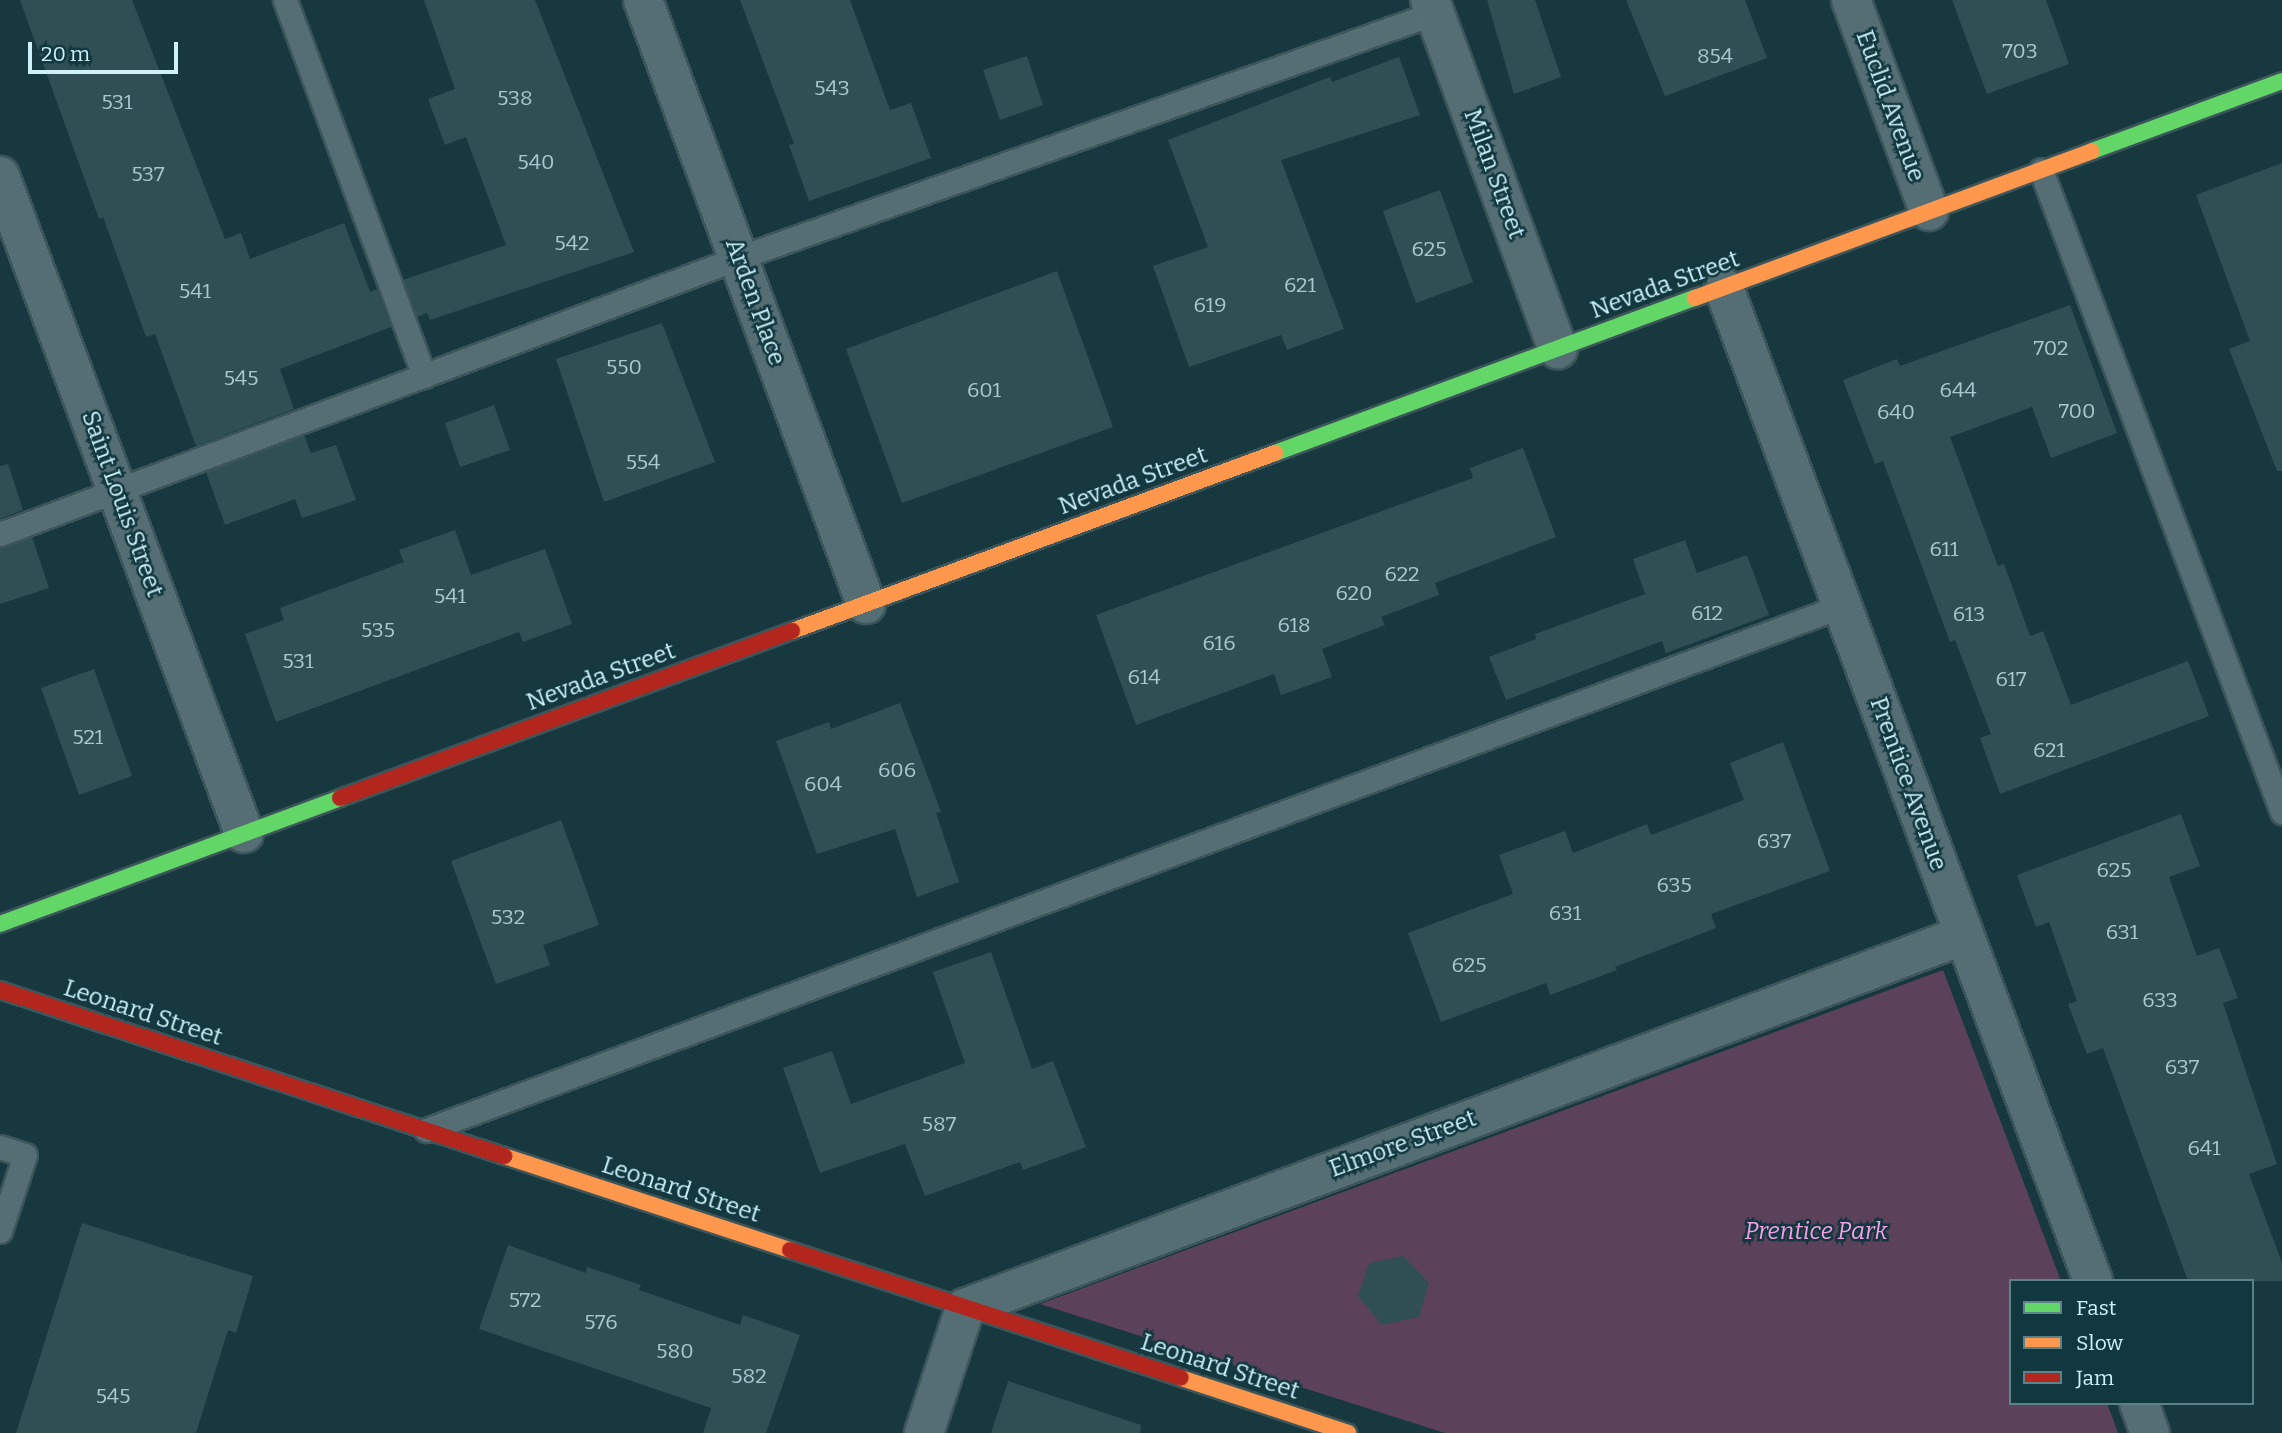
<!DOCTYPE html>
<style>
body{margin:0}
#map{position:relative;width:2282px;height:1433px;overflow:hidden;background:#17383e;font-family:Bitter,serif}
div>[style]{position:absolute}
.green>*{inset:0;background:#5c415b}
.building>*{inset:0;background:#304f54}
.roads{filter:drop-shadow(2px 0 #3c555a) drop-shadow(-2px 0 #3c555a) drop-shadow(0 2px #3c555a) drop-shadow(0 -2px #3c555a)}
.lane>*{height:23px;margin:-11.5px;padding:0 11.5px;transform-origin:11.5px;border-radius:11.5px;background:#556e74}
.street>*{height:38px;margin:-19px;padding:0 19px;transform-origin:19px;border-radius:19px;background:#556e74}
.fast>*{height:16px;margin:-8px;padding:0 8px;transform-origin:8px;border-radius:8px;background:#63d668}
.slow>*{height:16px;margin:-8px;padding:0 8px;transform-origin:8px;border-radius:8px;background:#ff974d}
.jam>*{height:16px;margin:-8px;padding:0 8px;transform-origin:8px;border-radius:8px;background:#b3261e}
span{translate:-50% -50%;white-space:nowrap;text-align:center;line-height:1.15;-webkit-text-stroke:5px #11373f;paint-order:stroke}
.number-label{font-size:21px;color:#a6c8cf}
.number-label span{-webkit-text-stroke-width:0}
.street-label{font-size:24px;color:#cef0f8}
.park-label{font-size:24px;color:#f59ee4;font-style:italic}
.legend{position:absolute;left:2009px;top:1279px;width:245px;height:126px;box-sizing:border-box;background:#11373f;border:2px solid #5d8189;margin:0;padding:9px 12px;list-style:none;font-size:21px;color:#cef0f8}
.legend li{display:flex;align-items:center;gap:14px;height:35px}
.legend b{width:35px;border:2px solid #5d8189}
.scale{position:absolute;left:28px;top:42px;width:150px;height:32px;box-sizing:border-box;border:4px solid #cef0f8;border-top:0;padding-left:9px;font-size:21px;line-height:24px;white-space:nowrap;color:#cef0f8;-webkit-text-stroke:5px #11373f;paint-order:stroke}
</style>
<div id="map">
<div class="green">
<i style="clip-path:polygon(1943px 970px,2061px 1281px,2011px 1281px,2011px 1403px,2107px 1403px,2118px 1433px,1445px 1433px,1040px 1304px)"></i>
</div>
<div class="building">
<i style="clip-path:polygon(20px 0,132px 0,225px 239px,241px 233px,250px 259px,344px 223px,370px 292px,377px 289px,391px 327px,280px 369px,294px 409px,196px 446px,155px 334px,146px 337px,103px 217px,99px 219px)"></i>
<i style="clip-path:polygon(424px 0,535px 0,634px 252px,430px 320px,427px 313px,417px 317px,403px 280px,506px 245px,466px 137px,445px 145px,428px 99px,455px 89px)"></i>
<i style="clip-path:polygon(740px 0,850px 0,890px 110px,911px 103px,931px 158px,809px 201px,789px 145px,794px 144px)"></i>
<i style="clip-path:polygon(1487px 0,1535px 0,1561px 77px,1514px 94px)"></i>
<i style="clip-path:polygon(1626px 0,1745px 0,1767px 58px,1665px 96px)"></i>
<i style="clip-path:polygon(1952px 0,2046px 0,2069px 64px,1987px 94px)"></i>
<i style="clip-path:polygon(1027px 56px,1043px 105px,1000px 120px,983px 70px)"></i>
<i style="clip-path:polygon(1399px 57px,1420px 115px,1281px 160px,1344px 329px,1287px 350px,1281px 335px,1189px 367px,1153px 266px,1208px 247px,1168px 140px,1330px 77px,1332px 82px)"></i>
<i style="clip-path:polygon(2282px 163px,2282px 471px,2277px 471px,2229px 349px,2250px 341px,2196px 195px)"></i>
<i style="clip-path:polygon(1440px 190px,1473px 282px,1416px 303px,1383px 211px)"></i>
<i style="clip-path:polygon(1057px 271px,1113px 427px,902px 503px,846px 349px)"></i>
<i style="clip-path:polygon(2070px 305px,2117px 433px,2051px 458px,2032px 407px,1950px 437px,1998px 566px,2004px 564px,2030px 636px,2043px 631px,2071px 705px,2188px 661px,2209px 716px,2000px 794px,1980px 738px,1991px 734px,1955px 640px,1950px 642px,1883px 461px,1875px 464px,1843px 380px,1897px 359px,1900px 366px)"></i>
<i style="clip-path:polygon(662px 323px,715px 462px,604px 502px,556px 359px)"></i>
<i style="clip-path:polygon(494px 405px,510px 450px,460px 467px,445px 423px)"></i>
<i style="clip-path:polygon(304px 435px,311px 453px,336px 445px,356px 500px,302px 518px,295px 499px,225px 525px,206px 472px)"></i>
<i style="clip-path:polygon(1523px 448px,1556px 537px,1435px 583px,1439px 595px,1381px 617px,1385px 625px,1322px 649px,1332px 677px,1281px 695px,1274px 674px,1136px 725px,1096px 615px,1473px 478px,1470px 468px)"></i>
<i style="clip-path:polygon(8px 464px,23px 510px,0 519px,0 466px)"></i>
<i style="clip-path:polygon(455px 530px,471px 575px,545px 549px,572px 624px,523px 642px,519px 632px,276px 722px,245px 634px,284px 620px,280px 608px,404px 562px,399px 550px)"></i>
<i style="clip-path:polygon(32px 537px,49px 588px,0 604px,0 548px)"></i>
<i style="clip-path:polygon(1685px 540px,1697px 573px,1747px 555px,1769px 615px,1666px 653px,1662px 641px,1506px 700px,1489px 657px,1536px 639px,1535px 634px,1645px 594px,1633px 559px)"></i>
<i style="clip-path:polygon(94px 669px,132px 776px,79px 795px,41px 688px)"></i>
<i style="clip-path:polygon(900px 703px,941px 812px,936px 813px,959px 882px,917px 897px,895px 829px,817px 854px,776px 741px,829px 722px,831px 729px)"></i>
<i style="clip-path:polygon(1783px 742px,1830px 871px,1711px 914px,1716px 928px,1615px 967px,1617px 970px,1550px 995px,1546px 983px,1441px 1022px,1408px 933px,1513px 894px,1499px 855px,1565px 831px,1573px 853px,1647px 824px,1651px 835px,1744px 800px,1730px 763px)"></i>
<i style="clip-path:polygon(2181px 814px,2200px 866px,2169px 877px,2197px 956px,2219px 948px,2238px 998px,2223px 1003px,2277px 1164px,2249px 1174px,2282px 1263px,2282px 1281px,2188px 1281px,2103px 1048px,2087px 1054px,2068px 1004px,2077px 1001px,2049px 922px,2036px 927px,2017px 875px)"></i>
<i style="clip-path:polygon(561px 820px,599px 925px,543px 945px,550px 965px,496px 984px,451px 861px)"></i>
<i style="clip-path:polygon(991px 952px,1032px 1069px,1053px 1061px,1086px 1147px,1023px 1170px,1020px 1162px,925px 1196px,905px 1144px,820px 1173px,783px 1068px,832px 1051px,851px 1104px,965px 1063px,933px 972px)"></i>
<i style="clip-path:polygon(82px 1223px,253px 1276px,236px 1333px,228px 1330px,196px 1433px,16px 1433px)"></i>
<i style="clip-path:polygon(508px 1245px,586px 1273px,587px 1267px,641px 1285px,639px 1290px,740px 1325px,743px 1315px,800px 1335px,766px 1433px,703px 1433px,711px 1408px,479px 1329px)"></i>
<i style="clip-path:polygon(1403px 1256px,1429px 1283px,1419px 1317px,1382px 1325px,1358px 1296px,1369px 1263px)"></i>
<i style="clip-path:polygon(1008px 1381px,1141px 1425px,1140px 1433px,991px 1433px)"></i>
</div>
<div class="roads">
<div class="lane">
<i style="left:285px;top:0;width:401px;rotate:69.7deg"></i>
<i style="left:2041px;top:170px;width:686px;rotate:69.42deg"></i>
<i style="left:0;top:534px;width:788px;rotate:-20.5deg"></i>
<i style="left:738px;top:258px;width:739px;rotate:-19.37deg"></i>
<i style="left:426px;top:1130px;width:1510px;rotate:-20.31deg"></i>
<i style="left:0;top:1147px;width:26px;rotate:18deg"></i>
<i style="left:25px;top:1155px;width:80px;rotate:108.2deg"></i>
</div>
<div class="street">
<i style="left:643px;top:0;width:644px;rotate:69.74deg"></i>
<i style="left:1430px;top:0;width:372px;rotate:69.9deg"></i>
<i style="left:1851px;top:0;width:225px;rotate:69.7deg"></i>
<i style="left:0;top:176px;width:701px;rotate:69.63deg"></i>
<i style="left:1724px;top:288px;width:1059px;rotate:69.61deg"></i>
<i style="left:2139px;top:1403px;width:32px;rotate:70deg"></i>
<i style="left:924px;top:1433px;width:132px;rotate:-71.8deg"></i>
<i style="left:965px;top:1308px;width:1066px;rotate:-20.47deg"></i>
</div>
<div class="fast">
<i style="left:2092px;top:151px;width:202px;rotate:-20.2deg"></i>
<i style="left:1275px;top:453px;width:448px;rotate:-20.3deg"></i>
<i style="left:0;top:924px;width:363px;rotate:-20.3deg"></i>
</div>
<div class="slow">
<i style="left:1695px;top:298px;width:423px;rotate:-20.3deg"></i>
<i style="left:792px;top:631px;width:515px;rotate:-20.23deg"></i>
<i style="left:504px;top:1156px;width:301px;rotate:18.2deg"></i>
<i style="left:1181px;top:1378px;width:176px;rotate:18.2deg"></i>
</div>
<div class="jam">
<i style="left:340px;top:798px;width:482px;rotate:-20.3deg"></i>
<i style="left:0;top:990px;width:531px;rotate:18.23deg"></i>
<i style="left:790px;top:1250px;width:411px;rotate:18.1deg"></i>
</div>
</div>
<div class="number-label">
<span style="left:2020px;top:51px">703</span>
<span style="left:1715px;top:56px">854</span>
<span style="left:832px;top:88px">543</span>
<span style="left:515px;top:98px">538</span>
<span style="left:117px;top:102px">531</span>
<span style="left:536px;top:162px">540</span>
<span style="left:148px;top:174px">537</span>
<span style="left:572px;top:243px">542</span>
<span style="left:1429px;top:249px">625</span>
<span style="left:1300px;top:285px">621</span>
<span style="left:195px;top:291px">541</span>
<span style="left:1210px;top:305px">619</span>
<span style="left:2051px;top:348px">702</span>
<span style="left:624px;top:367px">550</span>
<span style="left:241px;top:378px">545</span>
<span style="left:984px;top:390px">601</span>
<span style="left:1958px;top:390px">644</span>
<span style="left:2077px;top:411px">700</span>
<span style="left:1896px;top:412px">640</span>
<span style="left:643px;top:462px">554</span>
<span style="left:1944px;top:549px">611</span>
<span style="left:1402px;top:574px">622</span>
<span style="left:1354px;top:593px">620</span>
<span style="left:450px;top:596px">541</span>
<span style="left:1707px;top:613px">612</span>
<span style="left:1969px;top:614px">613</span>
<span style="left:1294px;top:625px">618</span>
<span style="left:378px;top:630px">535</span>
<span style="left:1219px;top:643px">616</span>
<span style="left:298px;top:661px">531</span>
<span style="left:1144px;top:677px">614</span>
<span style="left:2011px;top:679px">617</span>
<span style="left:88px;top:737px">521</span>
<span style="left:2049px;top:750px">621</span>
<span style="left:897px;top:770px">606</span>
<span style="left:823px;top:784px">604</span>
<span style="left:1774px;top:841px">637</span>
<span style="left:2114px;top:870px">625</span>
<span style="left:1674px;top:885px">635</span>
<span style="left:1565px;top:913px">631</span>
<span style="left:508px;top:917px">532</span>
<span style="left:2122px;top:932px">631</span>
<span style="left:1469px;top:965px">625</span>
<span style="left:2160px;top:1000px">633</span>
<span style="left:2182px;top:1067px">637</span>
<span style="left:939px;top:1124px">587</span>
<span style="left:2204px;top:1148px">641</span>
<span style="left:525px;top:1300px">572</span>
<span style="left:601px;top:1322px">576</span>
<span style="left:675px;top:1351px">580</span>
<span style="left:749px;top:1376px">582</span>
<span style="left:113px;top:1396px">545</span>
</div>
<div class="street-label">
<span style="left:1890px;top:106px;rotate:70deg">Euclid Avenue</span>
<span style="left:1494px;top:174px;rotate:70deg">Milan Street</span>
<span style="left:1665px;top:285px;rotate:-20deg">Nevada Street</span>
<span style="left:755px;top:302px;rotate:70deg">Arden Place</span>
<span style="left:1133px;top:481px;rotate:-20deg">Nevada Street</span>
<span style="left:122px;top:504px;rotate:70deg">Saint Louis Street</span>
<span style="left:601px;top:677px;rotate:-20deg">Nevada Street</span>
<span style="left:1908px;top:784px;rotate:70deg">Prentice Avenue</span>
<span style="left:143px;top:1013px;rotate:18deg">Leonard Street</span>
<span style="left:1403px;top:1144px;rotate:-20deg">Elmore Street</span>
<span style="left:681px;top:1190px;rotate:18deg">Leonard Street</span>
<span style="left:1220px;top:1367px;rotate:18deg">Leonard Street</span>
</div>
<div class="park-label">
<span style="left:1816px;top:1232px">Prentice Park</span>
</div>
<ul class="legend">
<li><b style="height:9px;background:#63d668"></b>Fast</li>
<li><b style="height:9px;background:#ff974d"></b>Slow</li>
<li><b style="height:9px;background:#b3261e"></b>Jam</li>
</ul>
<div class="scale">20 m</div>
</div>
